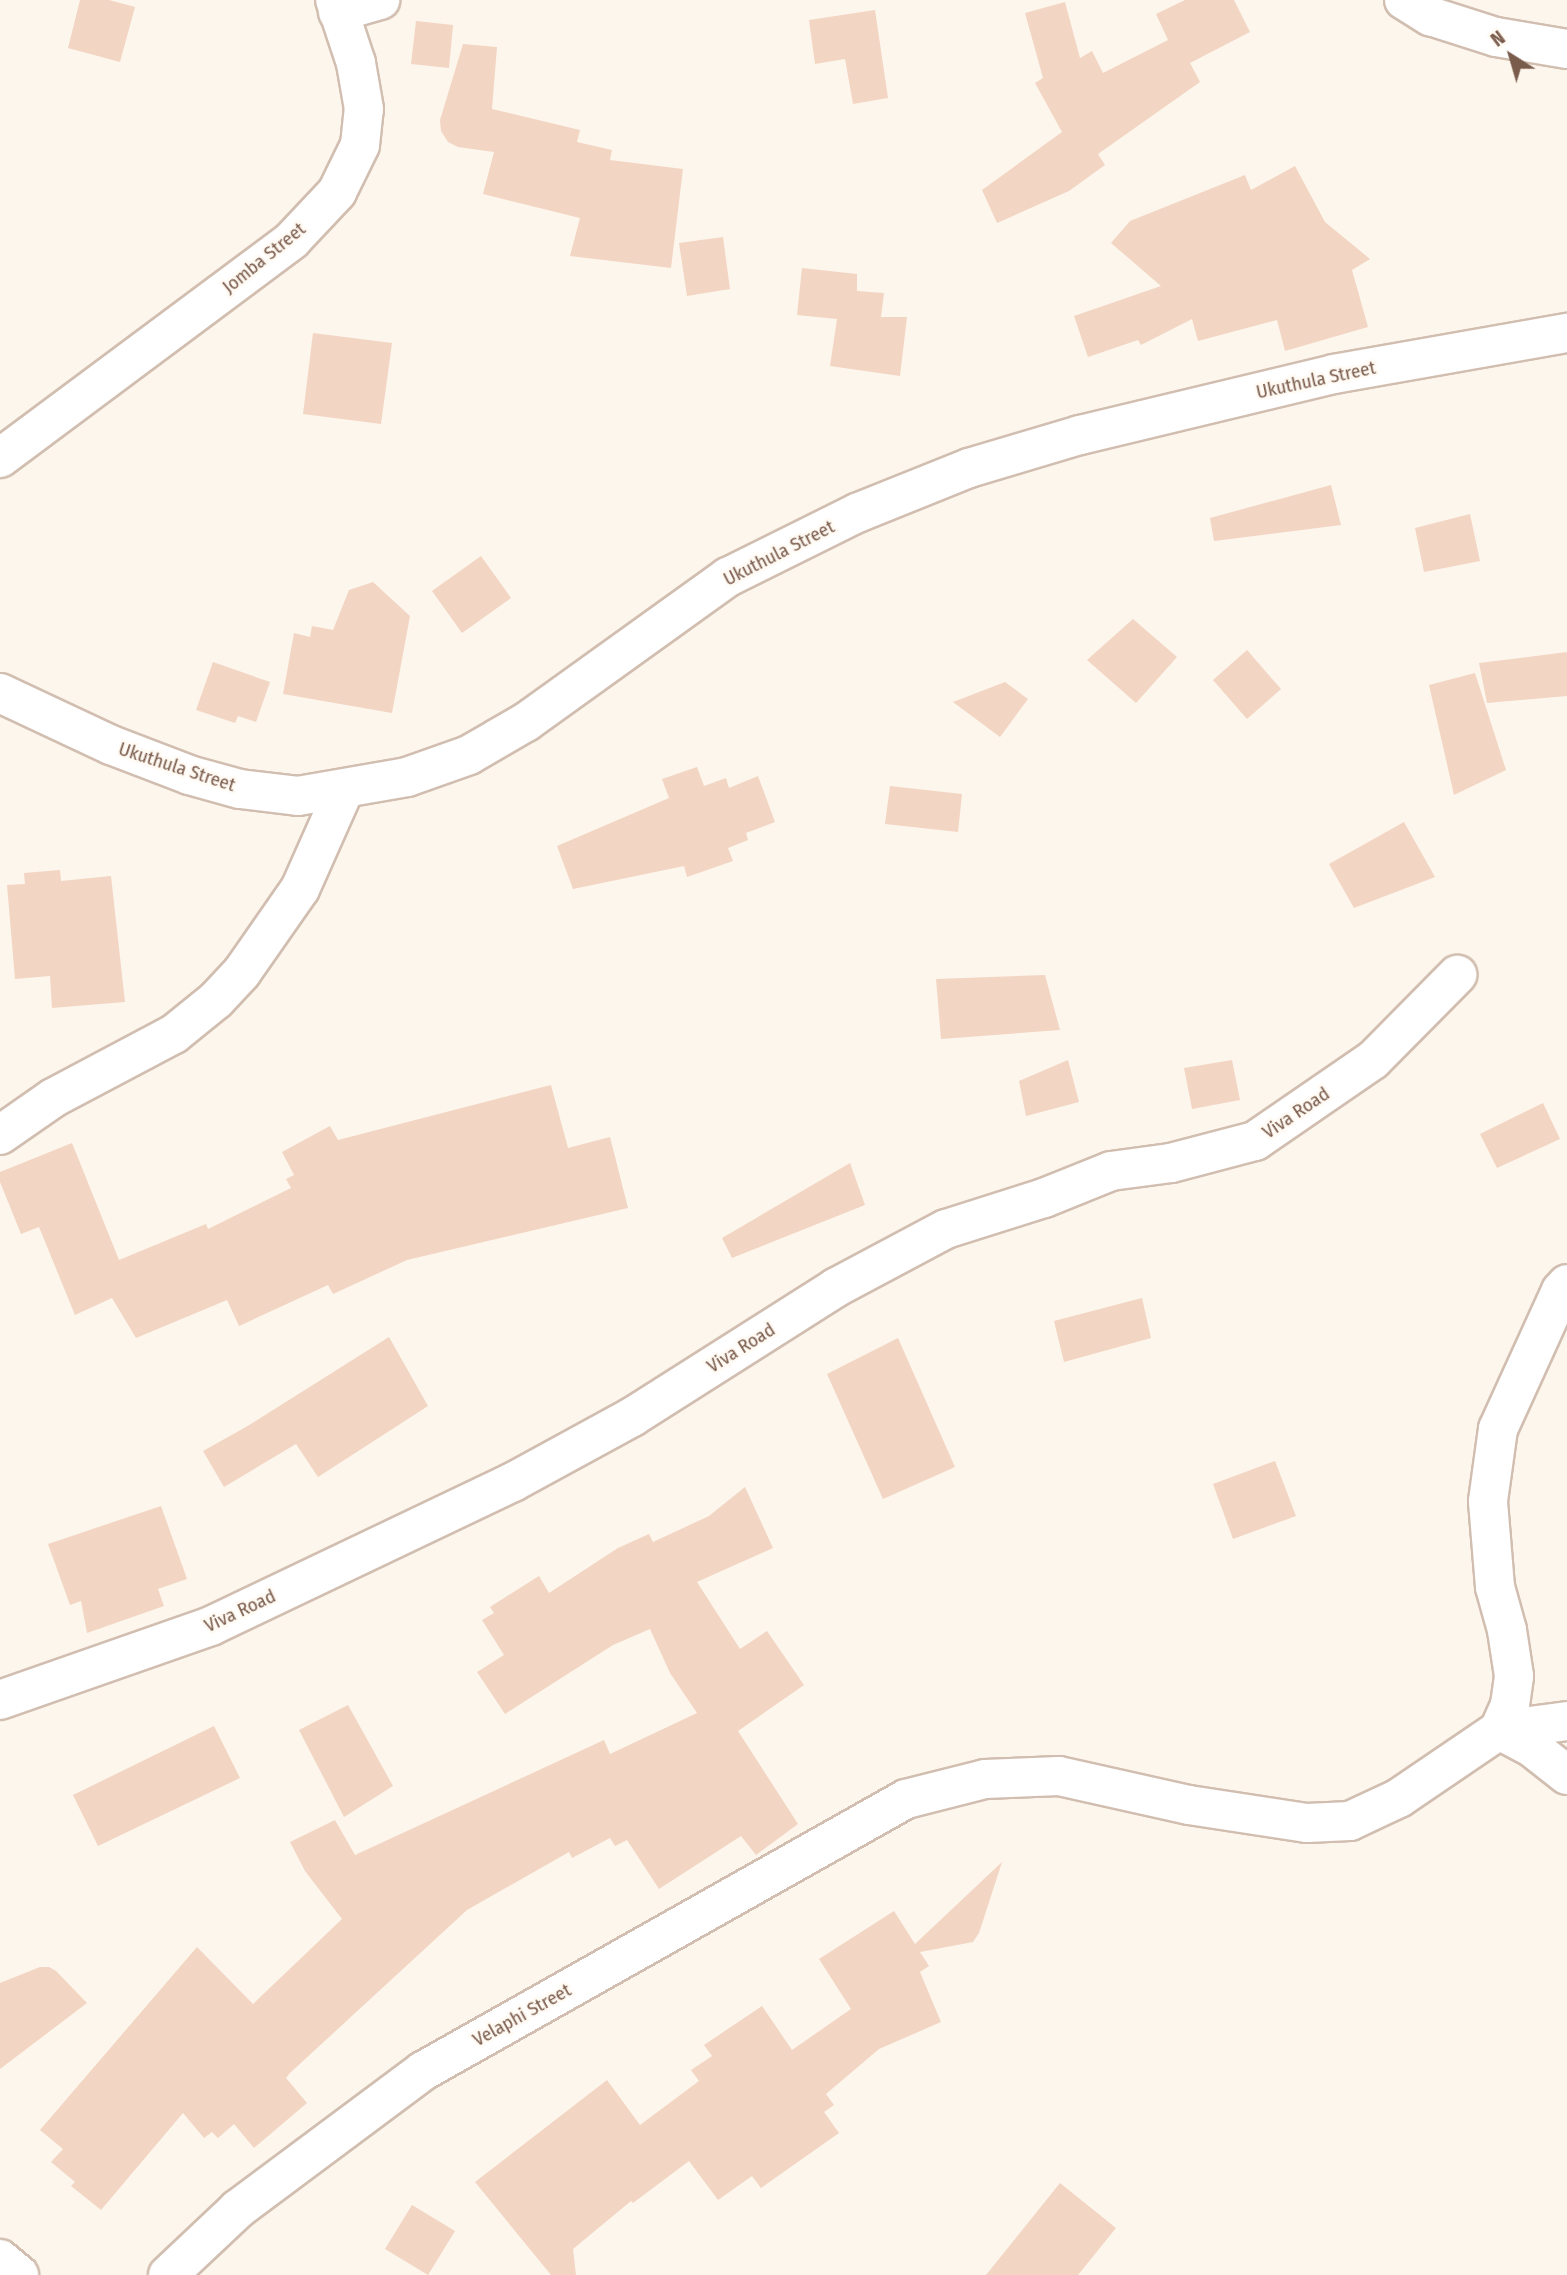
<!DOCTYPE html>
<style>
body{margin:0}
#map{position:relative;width:1567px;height:2275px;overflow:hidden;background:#fdf6ec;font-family:"Fira Sans Condensed",sans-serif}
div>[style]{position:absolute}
.building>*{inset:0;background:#f3d5c3}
.roads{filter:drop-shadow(2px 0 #d1beb0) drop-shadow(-2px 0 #d1beb0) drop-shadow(0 2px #d1beb0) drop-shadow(0 -2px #d1beb0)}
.minor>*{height:38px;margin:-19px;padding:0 19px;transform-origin:19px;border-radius:19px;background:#fff}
span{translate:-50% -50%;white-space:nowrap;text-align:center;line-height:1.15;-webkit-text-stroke:5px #fffaf3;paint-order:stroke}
.street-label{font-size:19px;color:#7a5c4d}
.north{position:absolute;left:1476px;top:21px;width:70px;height:70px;-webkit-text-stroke:5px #fffaf3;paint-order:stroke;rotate:323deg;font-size:19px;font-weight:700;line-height:28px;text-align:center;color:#7a5c4d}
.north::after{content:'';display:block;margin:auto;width:24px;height:32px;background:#7a5c4d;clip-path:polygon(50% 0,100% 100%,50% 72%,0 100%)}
</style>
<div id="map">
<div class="building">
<i style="clip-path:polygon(80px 0,109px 0,135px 7px,120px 62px,68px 48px)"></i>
<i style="clip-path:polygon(1185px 0,1234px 0,1250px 32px,1190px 63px,1200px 82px,1098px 154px,1105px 165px,1069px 191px,997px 223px,982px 190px,1062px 132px,1035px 83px,1043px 78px,1025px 13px,1065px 2px,1080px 58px,1092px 51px,1103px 73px,1168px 40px,1156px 14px)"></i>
<i style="clip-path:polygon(875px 10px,888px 98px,853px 104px,845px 59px,815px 64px,809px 20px)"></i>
<i style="clip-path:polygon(416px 21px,453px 25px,449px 68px,411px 64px)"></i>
<i style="clip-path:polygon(463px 44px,497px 47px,492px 109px,580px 130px,577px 142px,612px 150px,610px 160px,683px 169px,671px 268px,570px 256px,580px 218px,483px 194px,494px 152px,458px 147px,448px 142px,441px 131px,440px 120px)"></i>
<i style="clip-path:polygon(1295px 166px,1325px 222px,1370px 259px,1352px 270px,1368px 327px,1285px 351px,1277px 320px,1198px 341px,1192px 319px,1141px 345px,1138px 340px,1088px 357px,1074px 316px,1161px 286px,1111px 243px,1130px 221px,1245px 175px,1251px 190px)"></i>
<i style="clip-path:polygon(723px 237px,730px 289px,687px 296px,679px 243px)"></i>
<i style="clip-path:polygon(802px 268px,857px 274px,857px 291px,884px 293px,881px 317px,907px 317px,900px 376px,830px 366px,837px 319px,797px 315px)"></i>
<i style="clip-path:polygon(313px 333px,392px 343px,381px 424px,303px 414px)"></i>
<i style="clip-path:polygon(1331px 485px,1341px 525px,1214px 541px,1210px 518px)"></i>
<i style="clip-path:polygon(1470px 514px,1480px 561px,1424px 572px,1415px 528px)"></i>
<i style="clip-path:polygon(481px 556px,511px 598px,462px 633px,432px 591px)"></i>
<i style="clip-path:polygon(373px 582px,410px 616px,392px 713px,283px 694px,294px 633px,310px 637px,312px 626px,333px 630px,349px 590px)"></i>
<i style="clip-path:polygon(1133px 619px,1177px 657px,1136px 703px,1087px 660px)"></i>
<i style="clip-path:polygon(1247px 650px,1281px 689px,1247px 719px,1213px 680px)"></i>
<i style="clip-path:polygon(1567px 652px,1567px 696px,1487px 703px,1479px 663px)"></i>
<i style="clip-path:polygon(213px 662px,270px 682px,256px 722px,238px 716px,235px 723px,196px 710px)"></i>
<i style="clip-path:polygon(1475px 673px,1506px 770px,1454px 795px,1429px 685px)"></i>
<i style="clip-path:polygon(1005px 682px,1028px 699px,1000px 737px,953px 702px)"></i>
<i style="clip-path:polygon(697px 767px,704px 786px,726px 778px,729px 788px,758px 776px,775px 822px,746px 833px,748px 840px,728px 848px,733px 861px,687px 877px,684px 866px,573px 889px,557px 846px,669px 798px,662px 779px)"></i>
<i style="clip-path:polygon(890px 786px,962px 794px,958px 832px,885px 824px)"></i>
<i style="clip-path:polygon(1404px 822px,1435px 877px,1354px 908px,1329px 864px)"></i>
<i style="clip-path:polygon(60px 870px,61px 881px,111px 876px,125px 1002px,52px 1008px,50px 976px,15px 979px,7px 885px,25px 884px,24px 873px)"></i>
<i style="clip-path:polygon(1045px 975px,1060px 1030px,941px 1039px,936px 979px)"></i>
<i style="clip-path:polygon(1068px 1060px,1079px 1102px,1026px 1116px,1019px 1081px)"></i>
<i style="clip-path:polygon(1232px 1060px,1240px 1100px,1192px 1109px,1184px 1068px)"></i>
<i style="clip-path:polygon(551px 1085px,568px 1148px,610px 1137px,628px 1208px,407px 1260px,333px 1294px,328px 1285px,239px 1326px,227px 1300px,136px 1338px,112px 1298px,75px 1315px,39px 1227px,21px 1234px,0 1182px,0 1172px,72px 1143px,119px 1260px,206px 1224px,208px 1229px,291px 1188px,286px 1179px,294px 1175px,282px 1152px,330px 1126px,338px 1140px)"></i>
<i style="clip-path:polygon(1543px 1103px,1560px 1139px,1497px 1168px,1480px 1134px)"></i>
<i style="clip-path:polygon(850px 1163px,865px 1205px,732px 1258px,722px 1238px)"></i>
<i style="clip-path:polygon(1142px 1298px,1151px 1338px,1064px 1362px,1054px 1321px)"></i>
<i style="clip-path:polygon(389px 1337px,428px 1406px,318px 1477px,296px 1444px,224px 1487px,203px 1451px,246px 1427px)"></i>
<i style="clip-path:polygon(898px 1338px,955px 1467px,883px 1499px,827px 1374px)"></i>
<i style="clip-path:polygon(1275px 1461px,1296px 1516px,1233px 1539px,1213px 1484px)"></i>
<i style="clip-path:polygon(745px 1487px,773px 1548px,697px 1582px,740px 1649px,767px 1631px,804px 1685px,738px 1731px,798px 1824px,756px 1855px,741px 1836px,659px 1889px,627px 1840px,615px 1846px,610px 1838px,572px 1858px,569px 1852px,467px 1910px,290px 2073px,286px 2078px,307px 2103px,254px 2148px,234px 2124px,218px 2138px,212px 2132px,204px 2138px,183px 2113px,101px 2210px,71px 2186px,75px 2182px,51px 2162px,63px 2149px,40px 2130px,197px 1947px,253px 2004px,342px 1919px,305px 1871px,290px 1842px,335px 1820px,355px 1855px,604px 1740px,610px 1754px,697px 1713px,670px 1673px,650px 1629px,613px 1645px,505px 1714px,477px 1672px,504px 1655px,482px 1620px,494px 1613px,490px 1607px,539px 1576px,549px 1593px,618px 1548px,649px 1534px,653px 1542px,709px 1516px)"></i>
<i style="clip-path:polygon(161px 1506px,187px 1579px,158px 1589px,164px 1606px,87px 1633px,81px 1601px,70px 1605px,48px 1544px)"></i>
<i style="clip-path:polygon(348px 1705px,393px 1786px,344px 1817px,299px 1730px)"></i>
<i style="clip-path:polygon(214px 1726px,240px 1778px,98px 1846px,73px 1795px)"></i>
<i style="clip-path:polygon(1002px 1862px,979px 1933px,973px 1942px,920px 1952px,929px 1966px,920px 1972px,941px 2022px,879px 2049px,826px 2094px,834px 2105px,824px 2112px,839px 2133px,761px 2188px,752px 2176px,718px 2200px,689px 2161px,633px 2203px,631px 2201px,573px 2249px,576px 2275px,551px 2275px,475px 2182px,607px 2080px,640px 2125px,699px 2081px,691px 2070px,712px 2056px,704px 2045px,762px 2006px,792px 2050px,851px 2009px,819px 1959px,894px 1911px,915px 1944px)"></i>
<i style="clip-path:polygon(40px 1967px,49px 1967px,56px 1971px,87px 2003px,0 2069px,0 1983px)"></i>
<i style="clip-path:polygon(1060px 2183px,1116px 2228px,1078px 2275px,986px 2275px)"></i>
<i style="clip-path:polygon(412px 2205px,455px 2231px,428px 2275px,385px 2249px)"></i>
</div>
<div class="roads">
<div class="minor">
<i style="left:1404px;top:0;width:31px;rotate:32deg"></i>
<i style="left:1430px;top:16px;width:69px;rotate:17.7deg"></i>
<i style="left:1496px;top:37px;width:72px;rotate:9.6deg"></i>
<i style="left:338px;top:12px;width:44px;rotate:-15.9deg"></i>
<i style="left:0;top:458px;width:364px;rotate:-36.7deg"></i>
<i style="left:292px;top:240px;width:66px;rotate:-46.8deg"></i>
<i style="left:337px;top:192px;width:52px;rotate:-63.9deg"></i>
<i style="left:360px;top:145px;width:36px;rotate:-84deg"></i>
<i style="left:364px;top:109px;width:47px;rotate:-99.9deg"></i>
<i style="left:356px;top:63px;width:66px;rotate:-108.4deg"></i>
<i style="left:0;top:693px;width:123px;rotate:25.1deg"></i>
<i style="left:111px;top:745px;width:84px;rotate:21deg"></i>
<i style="left:189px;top:775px;width:53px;rotate:15.4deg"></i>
<i style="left:240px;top:789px;width:58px;rotate:6.9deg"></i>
<i style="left:298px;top:796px;width:111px;rotate:-9.9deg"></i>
<i style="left:407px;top:777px;width:66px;rotate:-19.5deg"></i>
<i style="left:469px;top:755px;width:66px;rotate:-30.1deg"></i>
<i style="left:526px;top:722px;width:249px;rotate:-35.7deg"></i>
<i style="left:728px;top:577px;width:144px;rotate:-26.4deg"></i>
<i style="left:857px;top:513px;width:121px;rotate:-21.9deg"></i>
<i style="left:969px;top:468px;width:116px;rotate:-16.6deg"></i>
<i style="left:1080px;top:435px;width:261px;rotate:-13.5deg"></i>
<i style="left:1334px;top:374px;width:237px;rotate:-10deg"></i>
<i style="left:0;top:1135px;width:65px;rotate:-34.9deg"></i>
<i style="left:53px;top:1098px;width:137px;rotate:-27.9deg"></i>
<i style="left:174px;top:1034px;width:54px;rotate:-39deg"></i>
<i style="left:216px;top:1000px;width:38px;rotate:-47deg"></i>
<i style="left:242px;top:972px;width:101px;rotate:-55.1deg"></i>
<i style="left:300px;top:889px;width:108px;rotate:-66deg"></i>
<i style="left:0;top:1700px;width:224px;rotate:-19.3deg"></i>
<i style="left:211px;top:1626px;width:335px;rotate:-25.5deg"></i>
<i style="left:513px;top:1482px;width:136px;rotate:-28.6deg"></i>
<i style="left:632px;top:1417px;width:241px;rotate:-32.4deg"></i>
<i style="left:835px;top:1288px;width:126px;rotate:-28deg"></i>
<i style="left:946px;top:1229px;width:103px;rotate:-17.6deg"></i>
<i style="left:1044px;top:1198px;width:72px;rotate:-21.9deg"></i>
<i style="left:1111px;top:1171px;width:61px;rotate:-7.6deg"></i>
<i style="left:1171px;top:1163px;width:87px;rotate:-14.7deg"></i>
<i style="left:1255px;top:1141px;width:143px;rotate:-34.5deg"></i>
<i style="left:1373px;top:1060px;width:120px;rotate:-45.3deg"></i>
<i style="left:1499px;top:1730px;width:40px;rotate:28deg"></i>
<i style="left:1534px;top:1749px;width:42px;rotate:38.2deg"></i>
<i style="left:1499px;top:1730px;width:69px;rotate:-7.5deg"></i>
<i style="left:0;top:2259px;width:25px;rotate:40deg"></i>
<i style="left:168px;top:2275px;width:96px;rotate:-43.3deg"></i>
<i style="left:238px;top:2209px;width:231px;rotate:-36.7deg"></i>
<i style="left:423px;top:2071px;width:554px;rotate:-29.39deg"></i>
<i style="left:906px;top:1799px;width:81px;rotate:-14.2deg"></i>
<i style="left:985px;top:1779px;width:74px;rotate:-2.3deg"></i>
<i style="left:1059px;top:1776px;width:133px;rotate:12.6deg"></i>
<i style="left:1189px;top:1805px;width:119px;rotate:8.7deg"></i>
<i style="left:1307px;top:1823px;width:43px;rotate:-2.7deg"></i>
<i style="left:1350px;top:1821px;width:54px;rotate:-25.1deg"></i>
<i style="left:1399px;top:1798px;width:121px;rotate:-34.2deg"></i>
<i style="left:1499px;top:1730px;width:27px;rotate:-66deg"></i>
<i style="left:1510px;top:1705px;width:29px;rotate:-82deg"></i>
<i style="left:1514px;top:1676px;width:47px;rotate:-98.7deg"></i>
<i style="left:1507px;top:1630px;width:45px;rotate:-105.6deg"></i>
<i style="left:1495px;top:1587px;width:86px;rotate:-94.7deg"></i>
<i style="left:1488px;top:1501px;width:73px;rotate:-82.1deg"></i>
<i style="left:1498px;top:1429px;width:152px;rotate:-65.5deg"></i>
<i style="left:1561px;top:1291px;width:9px;rotate:-49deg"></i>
</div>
</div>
<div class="street-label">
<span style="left:264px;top:258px;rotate:-39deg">Jomba Street</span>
<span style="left:1316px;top:380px;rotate:-12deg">Ukuthula Street</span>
<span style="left:779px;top:553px;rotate:-27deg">Ukuthula Street</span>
<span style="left:177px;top:767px;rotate:18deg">Ukuthula Street</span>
<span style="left:1296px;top:1113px;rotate:-34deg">Viva Road</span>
<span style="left:741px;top:1348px;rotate:-32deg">Viva Road</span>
<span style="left:240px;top:1611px;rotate:-25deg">Viva Road</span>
<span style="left:522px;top:2015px;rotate:-29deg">Velaphi Street</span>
</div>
<div class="north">N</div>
</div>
